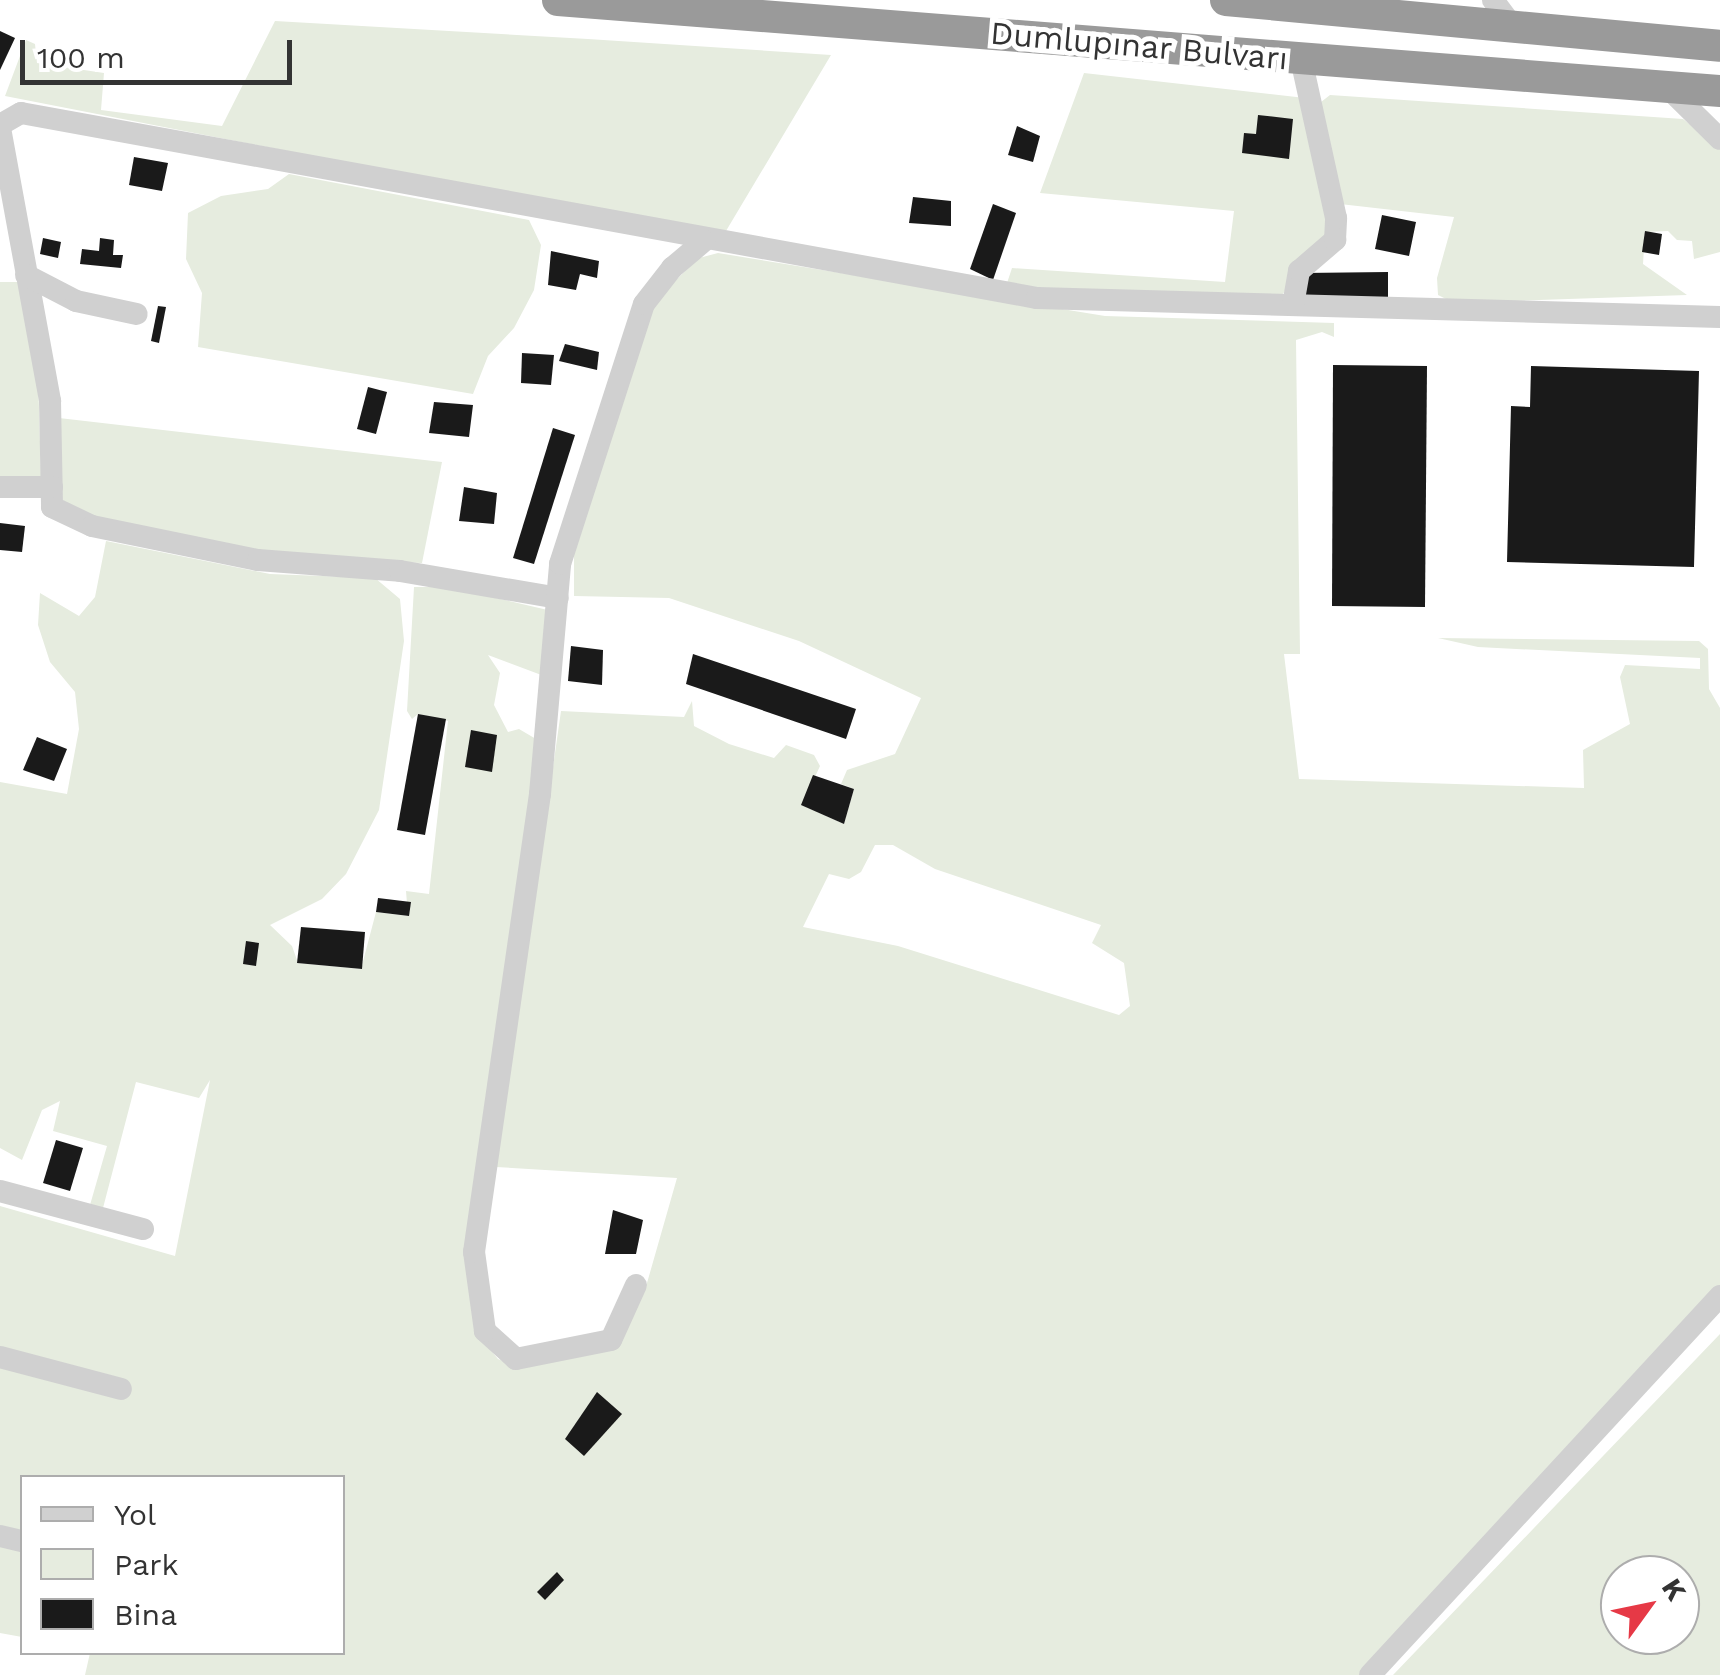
<!DOCTYPE html>
<meta charset="utf-8">
<style>
body{margin:0}
#map{position:relative;width:1720px;height:1675px;overflow:hidden;background:#fff;font-family:"Work Sans",sans-serif}
div>[style]{position:absolute}
.green>*{inset:0;background:#e6ecdf}
.building>*{inset:0;background:#1a1a1a}
.minor>*{height:22px;margin:-11px;padding:0 11px;transform-origin:11px;border-radius:11px;background:#d0d0d0}
.highway>*{height:32px;margin:-16px;padding:0 16px;transform-origin:16px;border-radius:16px;background:#9a9a9a}
span{translate:-50% -50%;white-space:nowrap;text-align:center;line-height:1.15;-webkit-text-stroke:10px #fff;paint-order:stroke}
.street-label{font-size:32px;color:#333}
.legend{position:absolute;left:20px;top:1475px;width:325px;height:180px;box-sizing:border-box;background:#fff;border:2px solid #adadad;margin:0;padding:12px 18px;list-style:none;font-size:30px;color:#333}
.legend li{display:flex;align-items:center;gap:20px;height:50px}
.legend b{width:50px;border:2px solid #adadad}
.north{position:absolute;left:1600px;top:1555px;width:100px;height:100px;box-sizing:border-box;background:#fff;border:2px solid #adadad;border-radius:50%;rotate:57deg;font-size:28px;font-weight:700;line-height:40px;text-align:center;color:#333}
.north::after{content:'';display:block;margin:auto;width:35px;height:45px;background:#e63946;clip-path:polygon(50% 0,100% 100%,50% 72%,0 100%)}
.scale{position:absolute;left:20px;top:40px;width:272px;height:45px;box-sizing:border-box;border:5px solid #333;border-top:0;padding-left:12px;font-size:30px;line-height:35px;white-space:nowrap;color:#333;-webkit-text-stroke:8px #fff;paint-order:stroke}
</style>
<div id="map">
<div class="green">
<i style="clip-path:polygon(275px 21px,588px 39px,831px 55px,723px 236px,5px 96px,26px 40px,35px 44px,37px 63px,104px 73px,101px 110px,222px 126px)"></i>
<i style="clip-path:polygon(1084px 73px,1305px 98px,1330px 234px,1278px 300px,1051px 291px,1007px 283px,1012px 268px,1225px 282px,1234px 211px,1040px 193px)"></i>
<i style="clip-path:polygon(1330px 95px,1683px 119px,1720px 148px,1720px 252px,1694px 259px,1692px 241px,1677px 240px,1668px 231px,1645px 232px,1643px 264px,1687px 295px,1454px 303px,1438px 295px,1437px 278px,1454px 217px,1340px 204px,1321px 102px)"></i>
<i style="clip-path:polygon(289px 174px,529px 220px,541px 245px,534px 290px,514px 328px,488px 356px,473px 394px,198px 347px,202px 293px,186px 259px,188px 213px,221px 196px,268px 189px)"></i>
<i style="clip-path:polygon(evenodd,718px 253px,1105px 316px,1334px 323px,1334px 337px,1322px 332px,1296px 340px,1300px 654px,1284px 654px,1299px 779px,1584px 788px,1583px 750px,1630px 724px,1620px 677px,1625px 665px,1700px 669px,1700px 658px,1478px 647px,1438px 638px,1699px 641px,1708px 649px,1709px 689px,1720px 708px,1720px 1286px,1360px 1675px,85px 1675px,90px 1653px,342px 1652px,342px 1478px,22px 1478px,22px 1534px,0 1529px,0 1206px,175px 1256px,210px 1080px,199px 1098px,136px 1082px,103px 1208px,90px 1205px,107px 1146px,53px 1131px,60px 1101px,42px 1110px,22px 1160px,0 1148px,0 782px,67px 794px,79px 729px,75px 692px,50px 662px,38px 625px,40px 593px,79px 616px,95px 597px,106px 541px,270px 574px,375px 578px,400px 599px,404px 641px,379px 810px,346px 874px,322px 899px,270px 925px,292px 946px,298px 963px,361px 969px,376px 912px,408px 916px,406px 891px,429px 894px,448px 721px,418px 714px,412px 719px,407px 711px,414px 587px,449px 587px,552px 611px,544px 676px,488px 655px,500px 673px,494px 705px,508px 732px,519px 729px,536px 739px,474px 1330px,498px 1359px,520px 1368px,624px 1328px,647px 1283px,677px 1178px,496px 1167px,561px 711px,684px 717px,692px 701px,694px 726px,729px 744px,774px 758px,786px 745px,814px 755px,820px 766px,802px 805px,844px 824px,854px 789px,841px 784px,847px 770px,895px 754px,921px 698px,799px 641px,669px 598px,574px 596px,574px 549px,653px 302px,699px 258px,718px 253px,875px 845px,893px 845px,935px 869px,1101px 925px,1092px 943px,1124px 963px,1130px 1006px,1119px 1015px,898px 946px,803px 927px,829px 874px,849px 879px,861px 872px,875px 845px)"></i>
<i style="clip-path:polygon(0 282px,21px 282px,38px 375px,41px 477px,0 484px)"></i>
<i style="clip-path:polygon(59px 418px,442px 462px,422px 563px,285px 558px,74px 516px,60px 496px)"></i>
<i style="clip-path:polygon(evenodd,1720px 1334px,1720px 1675px,1393px 1675px,1720px 1334px,1680px 1575px,1680px 1635px,1620px 1635px,1620px 1575px,1680px 1575px)"></i>
<i style="clip-path:polygon(0 1546px,22px 1551px,22px 1637px,0 1633px)"></i>
</div>
<div class="building">
<i style="clip-path:polygon(0 31px,15px 38px,0 70px)"></i>
<i style="clip-path:polygon(1258px 115px,1293px 119px,1289px 159px,1242px 153px,1244px 133px,1256px 134px)"></i>
<i style="clip-path:polygon(1017px 126px,1040px 136px,1033px 162px,1008px 155px)"></i>
<i style="clip-path:polygon(134px 157px,168px 163px,162px 191px,129px 185px)"></i>
<i style="clip-path:polygon(913px 197px,951px 201px,951px 226px,909px 223px)"></i>
<i style="clip-path:polygon(993px 204px,1016px 213px,993px 280px,970px 269px)"></i>
<i style="clip-path:polygon(1382px 215px,1416px 222px,1409px 256px,1375px 249px)"></i>
<i style="clip-path:polygon(1645px 231px,1662px 234px,1659px 255px,1642px 252px)"></i>
<i style="clip-path:polygon(43px 238px,61px 242px,58px 258px,40px 254px)"></i>
<i style="clip-path:polygon(100px 238px,114px 240px,113px 255px,123px 255px,121px 268px,80px 264px,82px 249px,99px 251px)"></i>
<i style="clip-path:polygon(551px 251px,599px 261px,597px 278px,580px 274px,576px 290px,548px 285px)"></i>
<i style="clip-path:polygon(1388px 272px,1388px 300px,1304px 299px,1303px 273px)"></i>
<i style="clip-path:polygon(158px 306px,166px 307px,159px 343px,151px 341px)"></i>
<i style="clip-path:polygon(565px 344px,599px 352px,597px 370px,559px 361px)"></i>
<i style="clip-path:polygon(522px 353px,554px 355px,551px 385px,521px 383px)"></i>
<i style="clip-path:polygon(1333px 365px,1427px 366px,1425px 607px,1332px 606px)"></i>
<i style="clip-path:polygon(1531px 366px,1699px 371px,1694px 567px,1507px 562px,1511px 406px,1530px 407px)"></i>
<i style="clip-path:polygon(368px 387px,387px 392px,376px 434px,357px 429px)"></i>
<i style="clip-path:polygon(434px 402px,473px 405px,469px 437px,429px 433px)"></i>
<i style="clip-path:polygon(553px 428px,575px 435px,534px 564px,513px 558px)"></i>
<i style="clip-path:polygon(464px 487px,497px 493px,494px 524px,459px 521px)"></i>
<i style="clip-path:polygon(0 523px,25px 526px,22px 552px,0 550px)"></i>
<i style="clip-path:polygon(571px 646px,603px 650px,602px 685px,568px 681px)"></i>
<i style="clip-path:polygon(693px 654px,856px 709px,846px 739px,686px 684px)"></i>
<i style="clip-path:polygon(418px 714px,446px 719px,425px 835px,397px 830px)"></i>
<i style="clip-path:polygon(471px 730px,497px 735px,492px 772px,465px 767px)"></i>
<i style="clip-path:polygon(37px 737px,67px 749px,54px 781px,23px 770px)"></i>
<i style="clip-path:polygon(813px 775px,854px 789px,844px 824px,801px 805px)"></i>
<i style="clip-path:polygon(378px 898px,411px 902px,409px 916px,376px 912px)"></i>
<i style="clip-path:polygon(301px 927px,365px 932px,362px 969px,297px 963px)"></i>
<i style="clip-path:polygon(246px 941px,259px 943px,256px 966px,243px 964px)"></i>
<i style="clip-path:polygon(56px 1140px,83px 1148px,70px 1191px,43px 1183px)"></i>
<i style="clip-path:polygon(613px 1210px,643px 1220px,636px 1254px,605px 1254px)"></i>
<i style="clip-path:polygon(597px 1392px,622px 1414px,584px 1456px,565px 1439px)"></i>
<i style="clip-path:polygon(557px 1572px,564px 1580px,545px 1600px,537px 1592px)"></i>
</div>
<div class="minor">
<i style="left:1493px;top:0;width:36px;rotate:53deg"></i>
<i style="left:1667px;top:87px;width:74px;rotate:44.5deg"></i>
<i style="left:0;top:125px;width:24px;rotate:-30deg"></i>
<i style="left:21px;top:113px;width:1033px;rotate:10.32deg"></i>
<i style="left:1037px;top:298px;width:683px;rotate:1.59deg"></i>
<i style="left:0;top:128px;width:278px;rotate:79.6deg"></i>
<i style="left:50px;top:401px;width:106px;rotate:88.9deg"></i>
<i style="left:52px;top:507px;width:44px;rotate:25.4deg"></i>
<i style="left:92px;top:526px;width:169px;rotate:11.6deg"></i>
<i style="left:258px;top:560px;width:142px;rotate:4.4deg"></i>
<i style="left:400px;top:571px;width:160px;rotate:9.7deg"></i>
<i style="left:26px;top:275px;width:56px;rotate:27.5deg"></i>
<i style="left:76px;top:301px;width:62px;rotate:12deg"></i>
<i style="left:1293px;top:305px;width:35px;rotate:-80deg"></i>
<i style="left:1299px;top:271px;width:48px;rotate:-40.7deg"></i>
<i style="left:1335px;top:240px;width:22px;rotate:-87deg"></i>
<i style="left:1336px;top:218px;width:163px;rotate:-102.4deg"></i>
<i style="left:0;top:487px;width:52px"></i>
<i style="left:0;top:1191px;width:148px;rotate:14.9deg"></i>
<i style="left:636px;top:1285px;width:60px;rotate:114.4deg"></i>
<i style="left:611px;top:1340px;width:97px;rotate:168.7deg"></i>
<i style="left:516px;top:1359px;width:42px;rotate:-137.9deg"></i>
<i style="left:485px;top:1331px;width:80px;rotate:-97.9deg"></i>
<i style="left:474px;top:1252px;width:463px;rotate:-81.8deg"></i>
<i style="left:540px;top:794px;width:231px;rotate:-85deg"></i>
<i style="left:560px;top:564px;width:273px;rotate:-72.1deg"></i>
<i style="left:644px;top:304px;width:46px;rotate:-52.1deg"></i>
<i style="left:672px;top:268px;width:42px;rotate:-40.2deg"></i>
<i style="left:0;top:1357px;width:125px;rotate:14.8deg"></i>
<i style="left:0;top:1536px;width:23px;rotate:13deg"></i>
<i style="left:1370px;top:1675px;width:516px;rotate:-47.28deg"></i>
</div>
<div class="highway">
<i style="left:558px;top:0;width:1166px;rotate:4.48deg"></i>
<i style="left:1226px;top:0;width:496px;rotate:5.3deg"></i>
</div>
<div class="street-label">
<span style="left:1139px;top:46px;rotate:5deg">Dumlupınar Bulvarı</span>
</div>
<ul class="legend">
<li><b style="height:12px;background:#d0d0d0"></b>Yol</li>
<li><b style="height:28px;background:#e6ecdf"></b>Park</li>
<li><b style="height:28px;background:#1a1a1a"></b>Bina</li>
</ul>
<div class="north">K</div>
<div class="scale">100 m</div>
</div>
